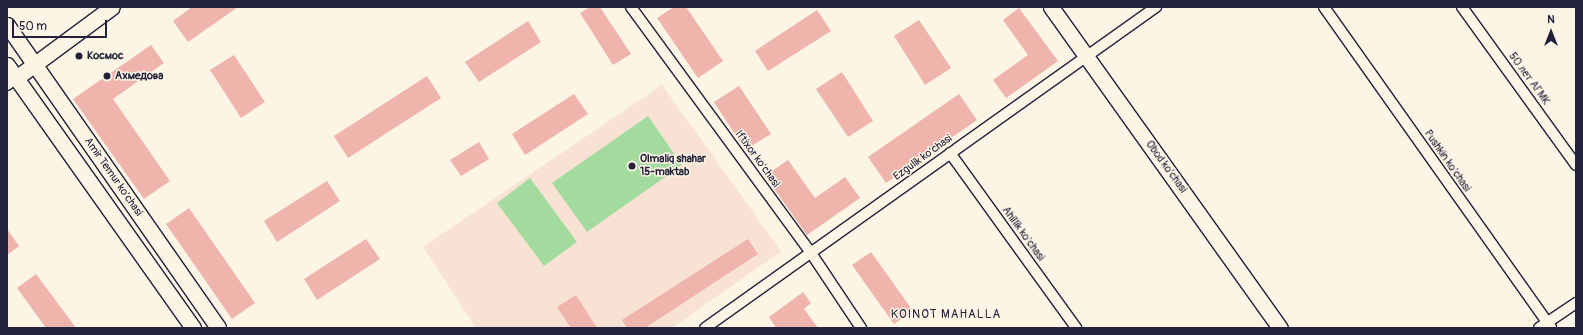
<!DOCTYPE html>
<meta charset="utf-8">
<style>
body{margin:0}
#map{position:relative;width:1583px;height:335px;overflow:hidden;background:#fcf5e5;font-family:Pangolin,sans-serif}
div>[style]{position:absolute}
.built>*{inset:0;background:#f8e2d4}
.green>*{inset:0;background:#a3db9f}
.building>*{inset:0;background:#efb4ac}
.roads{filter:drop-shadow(1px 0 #22223b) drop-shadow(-1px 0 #22223b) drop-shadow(0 1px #22223b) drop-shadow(0 -1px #22223b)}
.street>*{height:10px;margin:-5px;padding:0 5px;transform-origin:5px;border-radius:5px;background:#fcf5e5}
.secondary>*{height:15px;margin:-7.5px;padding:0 7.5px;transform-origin:7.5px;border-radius:7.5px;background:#fcf5e5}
.dots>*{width:11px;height:11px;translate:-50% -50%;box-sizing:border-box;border:2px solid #fcf5e5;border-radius:50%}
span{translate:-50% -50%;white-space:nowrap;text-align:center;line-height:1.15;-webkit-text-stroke:3px #fcf5e5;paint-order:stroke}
.poi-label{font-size:11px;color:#22223b;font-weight:700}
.left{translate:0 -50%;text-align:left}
.street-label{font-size:11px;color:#22223b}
.neighbourhood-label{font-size:12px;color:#22223b;letter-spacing:1px}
.frame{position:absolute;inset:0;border:8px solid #22223b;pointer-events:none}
.north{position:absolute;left:1531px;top:12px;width:40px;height:40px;-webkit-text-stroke:3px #fcf5e5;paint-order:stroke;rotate:0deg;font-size:11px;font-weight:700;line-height:16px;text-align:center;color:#22223b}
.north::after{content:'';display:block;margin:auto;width:14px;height:18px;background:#22223b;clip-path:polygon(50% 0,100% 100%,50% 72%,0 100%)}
.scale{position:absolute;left:12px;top:20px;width:95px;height:18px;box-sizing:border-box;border:2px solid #22223b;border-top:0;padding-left:5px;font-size:12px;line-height:14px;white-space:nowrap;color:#22223b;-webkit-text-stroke:3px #fcf5e5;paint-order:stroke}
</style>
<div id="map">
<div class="built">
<i style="clip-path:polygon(662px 85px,781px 251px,672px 328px,476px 328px,423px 247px)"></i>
</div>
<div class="green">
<i style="clip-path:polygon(648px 116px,682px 165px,587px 232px,552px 183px)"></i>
<i style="clip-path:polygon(530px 178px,577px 242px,544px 266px,497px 203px)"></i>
</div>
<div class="building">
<i style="clip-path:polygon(192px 7px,238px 7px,188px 42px,173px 21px)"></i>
<i style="clip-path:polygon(590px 7px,600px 7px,631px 54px,613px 65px,580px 13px)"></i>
<i style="clip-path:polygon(674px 7px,686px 7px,723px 61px,698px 78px,657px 18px)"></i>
<i style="clip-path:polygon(1019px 8px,1058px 61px,1006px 98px,993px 80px,1028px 55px,1003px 20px)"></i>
<i style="clip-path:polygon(817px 10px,831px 31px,768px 71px,755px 51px)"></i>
<i style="clip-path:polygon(919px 20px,951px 68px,925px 85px,894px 36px)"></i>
<i style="clip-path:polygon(528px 21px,541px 42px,479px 82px,465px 62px)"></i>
<i style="clip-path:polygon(151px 45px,164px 63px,113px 99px,170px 181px,144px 199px,73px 99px)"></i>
<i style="clip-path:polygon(234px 55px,265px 102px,241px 118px,210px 70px)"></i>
<i style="clip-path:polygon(842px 72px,873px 121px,848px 137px,816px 89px)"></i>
<i style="clip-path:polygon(427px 76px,441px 98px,348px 158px,334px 136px)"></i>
<i style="clip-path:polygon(739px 86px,771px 134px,745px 150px,714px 102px)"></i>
<i style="clip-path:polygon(574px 94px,588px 114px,525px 155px,512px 134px)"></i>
<i style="clip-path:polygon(959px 94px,977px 120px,886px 183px,868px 157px)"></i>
<i style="clip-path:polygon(479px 142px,489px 159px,461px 176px,450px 160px)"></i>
<i style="clip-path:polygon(788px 160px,815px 198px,845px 177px,860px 198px,807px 235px,765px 176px)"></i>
<i style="clip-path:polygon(327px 181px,340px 201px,277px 242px,264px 221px)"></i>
<i style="clip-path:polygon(189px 208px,255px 303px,232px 319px,166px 224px)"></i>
<i style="clip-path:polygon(7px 229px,19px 246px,7px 255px)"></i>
<i style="clip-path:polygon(366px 239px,380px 259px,317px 300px,304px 279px)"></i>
<i style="clip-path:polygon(748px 239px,758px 254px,645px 328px,627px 328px,622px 320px)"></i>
<i style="clip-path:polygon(871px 252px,913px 311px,894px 324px,852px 265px)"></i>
<i style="clip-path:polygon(36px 274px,76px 328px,46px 328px,17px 288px)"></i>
<i style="clip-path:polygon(803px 292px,811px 303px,804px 309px,818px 328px,776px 328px,769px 317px)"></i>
<i style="clip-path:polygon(576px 295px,597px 328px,571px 328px,557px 307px)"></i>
</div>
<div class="roads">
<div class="street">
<i style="left:631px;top:7px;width:305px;rotate:53.8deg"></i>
<i style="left:811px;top:253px;width:90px;rotate:56.3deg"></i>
<i style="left:1324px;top:7px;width:393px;rotate:54.7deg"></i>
<i style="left:1462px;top:7px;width:195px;rotate:54.2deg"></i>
<i style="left:7px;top:85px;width:11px;rotate:-38deg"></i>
<i style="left:950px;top:153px;width:216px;rotate:54.2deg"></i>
<i style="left:705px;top:328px;width:554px;rotate:-35.44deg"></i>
<i style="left:1539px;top:328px;width:45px;rotate:-34deg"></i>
</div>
<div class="secondary">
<i style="left:1051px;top:7px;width:394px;rotate:54.5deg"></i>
<i style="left:7px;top:25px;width:369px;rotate:55.1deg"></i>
<i style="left:7px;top:65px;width:322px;rotate:54.7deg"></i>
<i style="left:16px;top:78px;width:119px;rotate:-36.5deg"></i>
</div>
</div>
<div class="dots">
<i style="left:79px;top:56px;background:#22223b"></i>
<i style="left:107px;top:76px;background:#22223b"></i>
<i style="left:632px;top:166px;background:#22223b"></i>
</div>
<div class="poi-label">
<span class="left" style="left:87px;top:56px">Космос</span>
<span class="left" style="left:115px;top:76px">Ахмедова</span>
<span class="left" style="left:640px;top:166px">Olmaliq shahar<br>15-maktab</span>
</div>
<div class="street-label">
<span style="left:1529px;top:79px;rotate:54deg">50 лет АГМК</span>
<span style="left:923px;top:158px;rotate:-36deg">Ezgulik ko'chasi</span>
<span style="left:757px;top:159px;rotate:54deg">Iftixor ko'chasi</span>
<span style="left:1447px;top:161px;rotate:55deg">Pushkin ko'chasi</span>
<span style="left:1166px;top:167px;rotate:54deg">Obod ko'chasi</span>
<span style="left:113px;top:177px;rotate:55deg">Amir Temur ko'chasi</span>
<span style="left:1023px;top:234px;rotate:54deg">Ahillik ko'chasi</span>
</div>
<div class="neighbourhood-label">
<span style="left:946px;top:315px">KOINOT MAHALLA</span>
</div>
<div class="frame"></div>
<div class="north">N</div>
<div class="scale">50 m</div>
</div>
